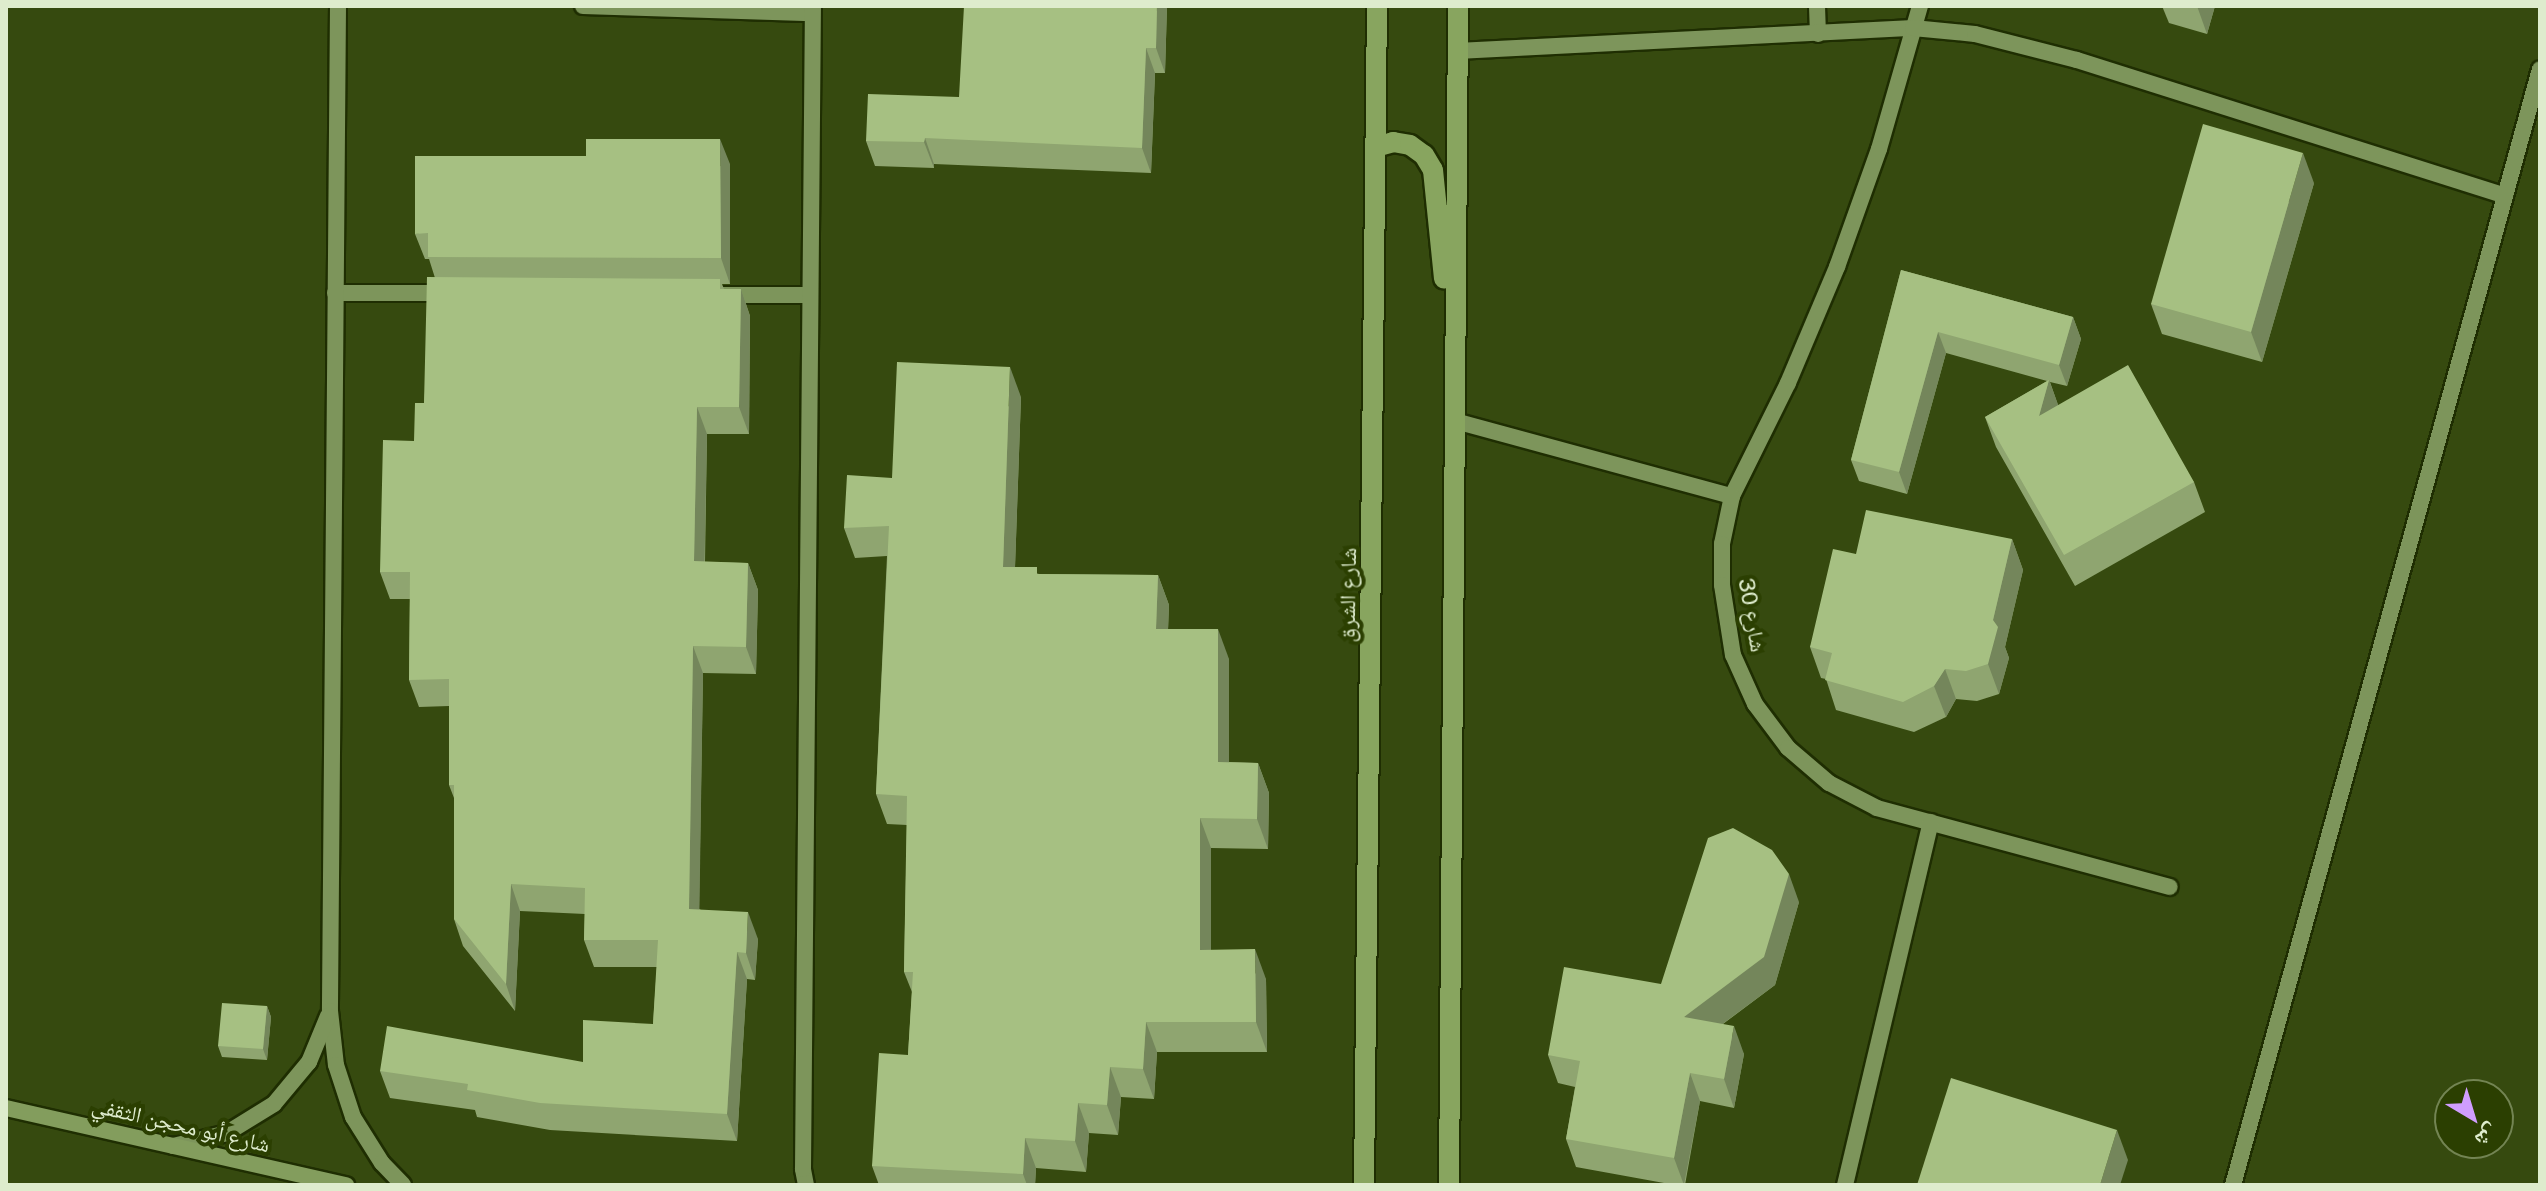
<!DOCTYPE html>
<meta charset="utf-8">
<style>
body{margin:0}
#map{position:relative;width:2546px;height:1191px;overflow:hidden;background:#364a0f;font-family:"Public Sans","Noto Naskh Arabic",sans-serif}
div>[style]{position:absolute}
.roads{filter:drop-shadow(2px 0 #1f2e02) drop-shadow(-2px 0 #1f2e02) drop-shadow(0 2px #1f2e02) drop-shadow(0 -2px #1f2e02)}
.lane>*{height:16px;margin:-8px;padding:0 8px;transform-origin:8px;border-radius:8px;background:#7d955b}
.street>*{height:16px;margin:-8px;padding:0 8px;transform-origin:8px;border-radius:8px;background:#7d955b}
.secondary>*{height:16px;margin:-8px;padding:0 8px;transform-origin:8px;border-radius:8px;background:#839d5d}
.primary>*{height:20px;margin:-10px;padding:0 10px;transform-origin:10px;border-radius:10px;background:#88a55f}
.wall>*{inset:0;background:#8fa570}
.shaded-wall>*{inset:0;background:#74865b}
.building>*{inset:0;background:#a6c082}
span{translate:-50% -50%;white-space:nowrap;text-align:center;line-height:1.15;-webkit-text-stroke:8px #2b3f01;paint-order:stroke}
.street-label{font-size:22px;color:#deeccd}
.frame{position:absolute;inset:0;border:8px solid #deeccd;pointer-events:none}
.north{position:absolute;left:2434px;top:1079px;width:80px;height:80px;box-sizing:border-box;background:#2b3f01;border:2px solid #738453;border-radius:50%;rotate:142deg;font-size:22px;font-weight:700;line-height:32px;text-align:center;color:#deeccd}
.north::after{content:'';display:block;margin:auto;width:28px;height:36px;background:#d09dff;clip-path:polygon(50% 0,100% 100%,50% 72%,0 100%)}
</style>
<div id="map">
<div class="roads">
<div class="lane">
<i style="left:583px;top:6px;width:229px;rotate:1.8deg"></i>
<i style="left:335px;top:293px;width:111px"></i>
<i style="left:721px;top:295px;width:89px"></i>
</div>
<div class="street">
<i style="left:338px;top:6px;width:1005px;rotate:90.46deg"></i>
<i style="left:330px;top:1011px;width:54px;rotate:83.7deg"></i>
<i style="left:336px;top:1065px;width:55px;rotate:71.9deg"></i>
<i style="left:353px;top:1117px;width:54px;rotate:57.8deg"></i>
<i style="left:382px;top:1163px;width:30px;rotate:46deg"></i>
<i style="left:1817px;top:6px;width:28px;rotate:88deg"></i>
<i style="left:1920px;top:6px;width:149px;rotate:106deg"></i>
<i style="left:1879px;top:149px;width:125px;rotate:109.6deg"></i>
<i style="left:1837px;top:267px;width:126px;rotate:112.9deg"></i>
<i style="left:1788px;top:383px;width:126px;rotate:116.4deg"></i>
<i style="left:1732px;top:496px;width:49px;rotate:101.8deg"></i>
<i style="left:1722px;top:544px;width:41px;rotate:90deg"></i>
<i style="left:1722px;top:585px;width:71px;rotate:81.1deg"></i>
<i style="left:1733px;top:655px;width:54px;rotate:65.8deg"></i>
<i style="left:1755px;top:704px;width:55px;rotate:53.1deg"></i>
<i style="left:1788px;top:748px;width:54px;rotate:40.5deg"></i>
<i style="left:1829px;top:783px;width:54px;rotate:27.5deg"></i>
<i style="left:1877px;top:808px;width:303px;rotate:15.1deg"></i>
<i style="left:1457px;top:51px;width:457px;rotate:-2.9deg"></i>
<i style="left:1913px;top:28px;width:62px;rotate:5.5deg"></i>
<i style="left:1975px;top:34px;width:105px;rotate:14.3deg"></i>
<i style="left:2077px;top:60px;width:449px;rotate:17.6deg"></i>
<i style="left:1455px;top:421px;width:287px;rotate:15.2deg"></i>
<i style="left:173px;top:1146px;width:56px;rotate:-13.5deg"></i>
<i style="left:227px;top:1133px;width:55px;rotate:-31.7deg"></i>
<i style="left:274px;top:1104px;width:55px;rotate:-50.2deg"></i>
<i style="left:309px;top:1062px;width:50px;rotate:-67.6deg"></i>
<i style="left:806px;top:1185px;width:16px;rotate:-101deg"></i>
<i style="left:803px;top:1169px;width:1163px;rotate:-89.51deg"></i>
<i style="left:1845px;top:1185px;width:373px;rotate:-76.7deg"></i>
<i style="left:2233px;top:1185px;width:1157px;rotate:-74.62deg"></i>
</div>
<div class="secondary">
<i style="left:6px;top:1108px;width:349px;rotate:12.8deg"></i>
</div>
<div class="primary">
<i style="left:1376px;top:147px;width:18px;rotate:-16deg"></i>
<i style="left:1393px;top:142px;width:17px;rotate:10deg"></i>
<i style="left:1410px;top:145px;width:17px;rotate:36deg"></i>
<i style="left:1424px;top:155px;width:17px;rotate:59deg"></i>
<i style="left:1433px;top:170px;width:109px;rotate:84.2deg"></i>
<i style="left:1364px;top:1185px;width:1179px;rotate:-89.37deg"></i>
<i style="left:1449px;top:1185px;width:1179px;rotate:-89.56deg"></i>
</div>
</div>
<div class="wall">
<i style="clip-path:polygon(1167px 6px,1165px 73px,1155px 73px,1151px 173px,934px 164px,934px 168px,875px 166px,866px 141px,959px 97px)"></i>
<i style="clip-path:polygon(2162px 6px,2215px 6px,2207px 34px,2169px 23px)"></i>
<i style="clip-path:polygon(730px 164px,730px 284px,722px 284px,724px 289px,741px 289px,750px 316px,749px 434px,707px 434px,705px 562px,748px 563px,758px 590px,756px 674px,703px 673px,699px 909px,758px 939px,755px 980px,747px 979px,737px 1141px,550px 1130px,477px 1117px,475px 1110px,390px 1098px,380px 1071px,583px 1062px,653px 1024px,657px 967px,594px 967px,584px 940px,585px 914px,520px 911px,515px 1011px,463px 946px,454px 919px,454px 798px,449px 785px,449px 706px,419px 707px,409px 680px,410px 599px,390px 599px,380px 572px,424px 403px,435px 278px,429px 259px,425px 259px,415px 234px)"></i>
<i style="clip-path:polygon(2314px 183px,2262px 362px,2162px 334px,2151px 304px)"></i>
<i style="clip-path:polygon(1901px 270px,2073px 317px,2081px 339px,2067px 386px,2050px 382px,2058px 405px,2194px 482px,2205px 512px,2075px 586px,1996px 447px,1985px 417px,2047px 381px,1946px 353px,1907px 494px,1859px 481px,1851px 460px)"></i>
<i style="clip-path:polygon(1021px 397px,1015px 567px,1039px 574px,1158px 575px,1169px 605px,1168px 629px,1229px 659px,1229px 762px,1258px 763px,1269px 793px,1268px 849px,1211px 848px,1211px 950px,1266px 979px,1267px 1052px,1157px 1052px,1154px 1099px,1121px 1097px,1118px 1135px,1089px 1133px,1086px 1172px,1036px 1168px,1035px 1185px,879px 1185px,872px 1166px,908px 1055px,912px 992px,904px 972px,907px 825px,887px 824px,876px 794px,887px 556px,855px 558px,844px 528px)"></i>
<i style="clip-path:polygon(2012px 539px,2023px 570px,2005px 647px,2009px 658px,1999px 694px,1977px 701px,1956px 699px,1946px 717px,1914px 732px,1836px 710px,1826px 679px,1821px 678px,1810px 647px,1856px 554px)"></i>
<i style="clip-path:polygon(1799px 902px,1775px 985px,1723px 1024px,1744px 1054px,1734px 1108px,1700px 1101px,1685px 1185px,1675px 1185px,1576px 1167px,1566px 1139px,1575px 1087px,1558px 1083px,1548px 1055px,1661px 984px)"></i>
<i style="clip-path:polygon(267px 1006px,271px 1017px,267px 1060px,222px 1057px,218px 1046px)"></i>
</div>
<div class="shaded-wall">
<i style="clip-path:polygon(1157px 6px,1167px 6px,1165px 73px,1156px 48px)"></i>
<i style="clip-path:polygon(2197px 6px,2215px 6px,2207px 34px)"></i>
<i style="clip-path:polygon(1146px 48px,1155px 73px,1151px 173px,1142px 148px)"></i>
<i style="clip-path:polygon(925px 138px,934px 164px,934px 168px,924px 142px)"></i>
<i style="clip-path:polygon(720px 139px,730px 164px,730px 284px,721px 258px)"></i>
<i style="clip-path:polygon(2303px 153px,2314px 183px,2262px 362px,2251px 332px)"></i>
<i style="clip-path:polygon(741px 289px,750px 316px,749px 434px,739px 407px)"></i>
<i style="clip-path:polygon(2073px 317px,2081px 339px,2067px 386px,2059px 365px)"></i>
<i style="clip-path:polygon(1938px 332px,1946px 353px,1907px 494px,1899px 472px)"></i>
<i style="clip-path:polygon(1010px 367px,1021px 397px,1014px 597px,1003px 567px)"></i>
<i style="clip-path:polygon(2049px 380px,2060px 410px,2039px 416px)"></i>
<i style="clip-path:polygon(697px 407px,707px 434px,704px 588px,694px 561px)"></i>
<i style="clip-path:polygon(2012px 539px,2023px 570px,2005px 647px,2009px 658px,1999px 694px,1988px 664px,1993px 620px)"></i>
<i style="clip-path:polygon(748px 563px,758px 590px,756px 674px,746px 647px)"></i>
<i style="clip-path:polygon(1158px 575px,1169px 605px,1167px 659px,1156px 629px)"></i>
<i style="clip-path:polygon(1218px 629px,1229px 659px,1229px 792px,1218px 762px)"></i>
<i style="clip-path:polygon(693px 646px,703px 673px,699px 936px,689px 909px)"></i>
<i style="clip-path:polygon(1945px 669px,1956px 699px,1946px 717px,1934px 686px)"></i>
<i style="clip-path:polygon(1258px 763px,1269px 793px,1268px 849px,1257px 819px)"></i>
<i style="clip-path:polygon(1200px 818px,1211px 848px,1211px 980px,1200px 950px)"></i>
<i style="clip-path:polygon(1789px 874px,1799px 902px,1775px 985px,1694px 1045px,1684px 1017px)"></i>
<i style="clip-path:polygon(511px 884px,520px 911px,515px 1011px,506px 984px)"></i>
<i style="clip-path:polygon(748px 912px,758px 939px,755px 980px,746px 953px)"></i>
<i style="clip-path:polygon(1255px 949px,1266px 979px,1267px 1052px,1256px 1022px)"></i>
<i style="clip-path:polygon(737px 952px,747px 979px,737px 1141px,727px 1114px)"></i>
<i style="clip-path:polygon(267px 1006px,271px 1017px,267px 1060px,263px 1049px)"></i>
<i style="clip-path:polygon(1146px 1022px,1157px 1052px,1154px 1099px,1143px 1069px)"></i>
<i style="clip-path:polygon(1734px 1026px,1744px 1054px,1734px 1108px,1724px 1079px)"></i>
<i style="clip-path:polygon(1110px 1067px,1121px 1097px,1118px 1135px,1107px 1105px)"></i>
<i style="clip-path:polygon(1690px 1073px,1700px 1101px,1684px 1185px,1674px 1158px)"></i>
<i style="clip-path:polygon(1078px 1103px,1089px 1133px,1086px 1172px,1075px 1141px)"></i>
<i style="clip-path:polygon(2117px 1130px,2128px 1160px,2120px 1185px,2100px 1185px)"></i>
<i style="clip-path:polygon(1025px 1138px,1036px 1168px,1035px 1185px,1027px 1185px,1023px 1174px)"></i>
</div>
<div class="building">
<i style="clip-path:polygon(964px 6px,1157px 6px,1156px 48px,1146px 48px,1142px 148px,925px 138px,924px 142px,866px 141px,868px 94px,959px 97px)"></i>
<i style="clip-path:polygon(2203px 124px,2303px 153px,2251px 332px,2151px 304px)"></i>
<i style="clip-path:polygon(586px 139px,720px 139px,721px 258px,428px 257px,428px 233px,415px 234px,415px 156px,586px 156px)"></i>
<i style="clip-path:polygon(1901px 270px,2073px 317px,2059px 365px,1938px 332px,1899px 472px,1851px 460px)"></i>
<i style="clip-path:polygon(427px 277px,720px 279px,720px 289px,741px 289px,739px 407px,697px 407px,694px 561px,748px 563px,746px 647px,693px 646px,689px 909px,748px 912px,746px 953px,737px 952px,727px 1114px,540px 1103px,467px 1090px,468px 1084px,380px 1071px,387px 1026px,583px 1062px,583px 1020px,653px 1024px,658px 940px,584px 940px,585px 888px,511px 884px,506px 984px,454px 919px,454px 785px,449px 785px,449px 679px,409px 680px,410px 572px,380px 572px,383px 440px,414px 441px,415px 403px,424px 403px)"></i>
<i style="clip-path:polygon(897px 362px,1010px 367px,1003px 567px,1037px 567px,1037px 574px,1158px 575px,1156px 629px,1218px 629px,1218px 762px,1258px 763px,1257px 819px,1200px 818px,1200px 950px,1255px 949px,1256px 1022px,1146px 1022px,1143px 1069px,1110px 1067px,1107px 1105px,1078px 1103px,1075px 1141px,1025px 1138px,1023px 1174px,872px 1166px,879px 1053px,908px 1055px,913px 972px,904px 972px,907px 796px,876px 794px,889px 526px,844px 528px,847px 475px,892px 478px)"></i>
<i style="clip-path:polygon(2128px 365px,2194px 482px,2064px 555px,1985px 417px,2049px 380px,2039px 416px)"></i>
<i style="clip-path:polygon(1866px 510px,2012px 539px,1993px 620px,1998px 627px,1988px 664px,1966px 671px,1945px 669px,1934px 686px,1903px 702px,1825px 680px,1832px 653px,1810px 647px,1833px 549px,1856px 554px)"></i>
<i style="clip-path:polygon(1733px 828px,1772px 850px,1789px 874px,1764px 957px,1684px 1017px,1734px 1026px,1724px 1079px,1690px 1073px,1674px 1158px,1566px 1139px,1580px 1061px,1548px 1055px,1564px 967px,1661px 984px,1708px 838px)"></i>
<i style="clip-path:polygon(222px 1003px,267px 1006px,263px 1049px,218px 1046px)"></i>
<i style="clip-path:polygon(1951px 1078px,2117px 1130px,2100px 1185px,1917px 1185px)"></i>
</div>
<div class="street-label">
<span style="left:1348px;top:595px;rotate:-89deg">شارع الشرق</span>
<span style="left:1752px;top:615px;rotate:80deg">شارع 30</span>
<span style="left:181px;top:1125px;rotate:13deg">شارع أبو محجن الثقفي</span>
</div>
<div class="frame"></div>
<div class="north">ش</div>
</div>
